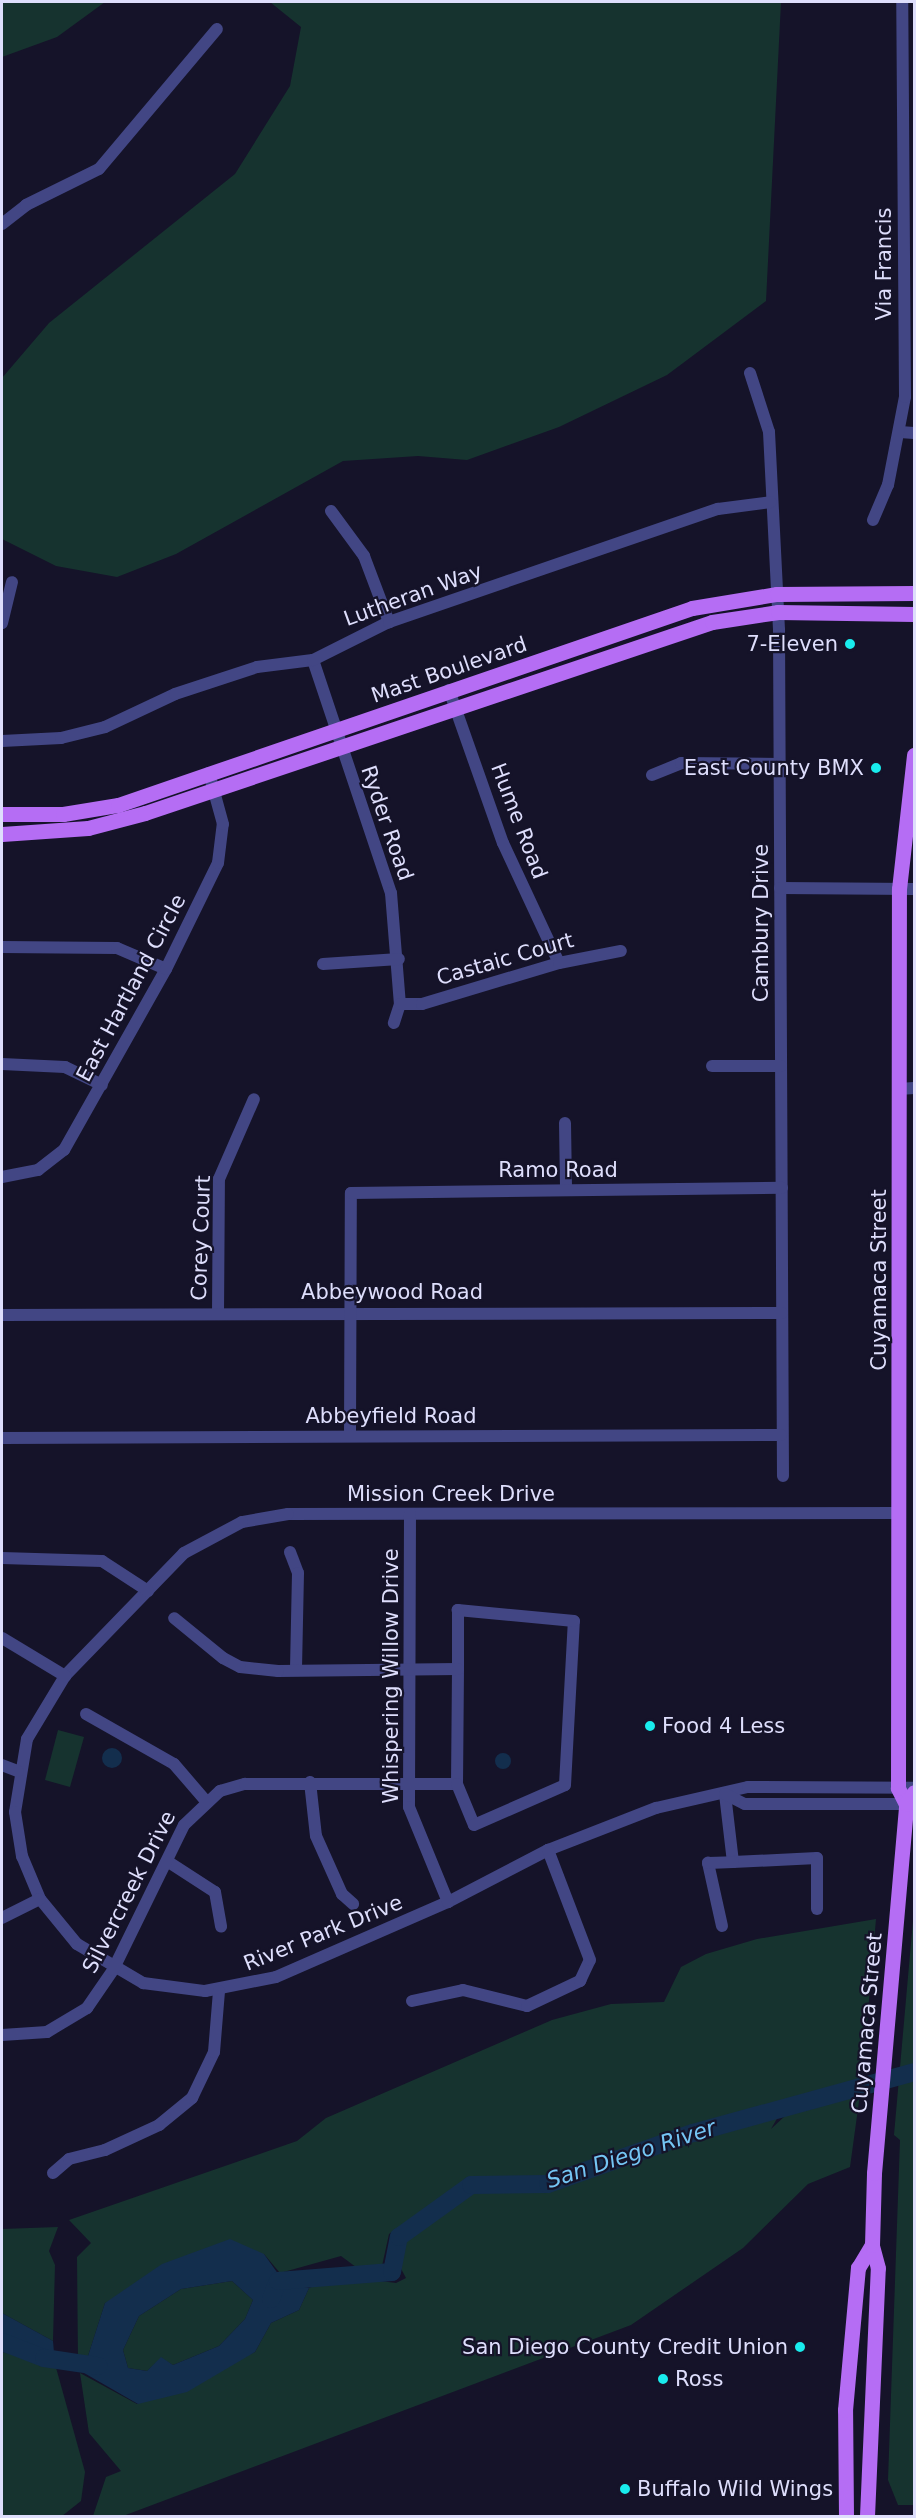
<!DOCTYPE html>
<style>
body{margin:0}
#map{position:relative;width:916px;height:2518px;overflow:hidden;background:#151329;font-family:"DejaVu Sans",sans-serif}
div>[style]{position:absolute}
.green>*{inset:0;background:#16332f}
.water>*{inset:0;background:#132e4d}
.round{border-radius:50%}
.river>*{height:18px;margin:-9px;padding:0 9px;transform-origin:9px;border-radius:9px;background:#132e4d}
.minor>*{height:12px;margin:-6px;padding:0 6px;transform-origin:6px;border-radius:6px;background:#424684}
.major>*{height:15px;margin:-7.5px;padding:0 7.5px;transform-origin:7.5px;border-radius:7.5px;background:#b56df4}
.dots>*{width:16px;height:16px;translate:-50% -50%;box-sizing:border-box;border:3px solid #151329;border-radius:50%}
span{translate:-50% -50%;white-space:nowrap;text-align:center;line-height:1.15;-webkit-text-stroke:4.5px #151329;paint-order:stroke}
.street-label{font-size:21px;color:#dedefc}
.poi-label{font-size:21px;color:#dedefc}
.right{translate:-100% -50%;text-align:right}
.left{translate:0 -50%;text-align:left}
.water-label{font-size:22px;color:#74c5f4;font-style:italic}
.frame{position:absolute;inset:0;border:3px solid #dedefc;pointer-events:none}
</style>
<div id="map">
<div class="green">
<i style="clip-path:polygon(2px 2px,105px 2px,57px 37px,2px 57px)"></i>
<i style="clip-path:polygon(270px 2px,781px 2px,766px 301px,667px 375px,559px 427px,467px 460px,418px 456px,343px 461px,176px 554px,117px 577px,56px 566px,2px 539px,2px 378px,49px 323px,235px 174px,290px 86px,301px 27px)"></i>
<i style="clip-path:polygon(58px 1730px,84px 1737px,70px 1787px,45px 1780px)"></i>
<i style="clip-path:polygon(914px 1909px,914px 2505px,898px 2505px,888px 2480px,900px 2140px,894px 2135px)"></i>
<i style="clip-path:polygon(876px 1919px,862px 2081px,665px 2134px,550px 2180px,466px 2182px,389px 2234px,382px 2266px,360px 2270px,341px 2256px,280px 2273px,264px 2254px,105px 2303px,88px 2356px,78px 2361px,77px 2257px,91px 2243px,69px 2220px,297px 2141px,326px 2118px,552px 2020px,611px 2004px,664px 2002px,681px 1967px,706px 1954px,757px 1939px)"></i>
<i style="clip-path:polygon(860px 2094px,850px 2167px,808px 2184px,743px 2248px,631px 2325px,123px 2516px,93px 2516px,106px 2477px,121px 2471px,89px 2433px,80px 2373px,137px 2404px,255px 2352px,271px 2323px,299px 2310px,309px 2288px,341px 2276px,396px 2283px,406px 2278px,398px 2263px,401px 2246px,475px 2187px,559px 2184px,779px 2115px,771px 2129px,786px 2115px)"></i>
<i style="clip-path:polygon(58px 2227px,49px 2251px,55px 2265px,53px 2341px,2px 2313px,2px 2229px)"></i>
<i style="clip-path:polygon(232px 2281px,253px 2300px,245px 2319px,219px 2346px,173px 2365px,161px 2358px,147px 2371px,128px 2368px,123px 2350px,139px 2316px,181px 2289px)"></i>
<i style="clip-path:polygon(2px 2352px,55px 2364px,85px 2472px,81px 2501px,62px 2516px,2px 2516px)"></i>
</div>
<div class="water">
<i class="round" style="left:102px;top:1748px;width:20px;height:20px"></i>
<i class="round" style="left:495px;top:1753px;width:16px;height:16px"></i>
<i style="clip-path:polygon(evenodd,230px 2239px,264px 2254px,286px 2285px,309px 2288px,299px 2310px,271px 2323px,255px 2352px,187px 2392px,138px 2404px,72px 2366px,88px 2356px,105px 2303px,162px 2264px,230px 2239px,232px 2281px,253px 2300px,245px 2319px,219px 2346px,173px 2365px,161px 2357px,147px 2371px,128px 2368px,123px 2350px,139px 2316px,181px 2289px,232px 2281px)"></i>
<i style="clip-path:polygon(2px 2313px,53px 2341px,55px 2364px,2px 2352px)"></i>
</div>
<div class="river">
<i style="left:271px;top:2299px;width:19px;rotate:-69deg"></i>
<i style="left:278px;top:2281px;width:114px;rotate:-4.5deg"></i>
<i style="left:392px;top:2272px;width:36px;rotate:-79deg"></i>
<i style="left:399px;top:2237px;width:89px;rotate:-35.8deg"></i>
<i style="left:471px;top:2185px;width:77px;rotate:-0.7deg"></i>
<i style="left:548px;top:2184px;width:154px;rotate:-19.4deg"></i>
<i style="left:693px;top:2133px;width:229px;rotate:-15.4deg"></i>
<i style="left:2px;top:2342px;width:45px;rotate:20.9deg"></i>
<i style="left:44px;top:2358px;width:55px;rotate:8.4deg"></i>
</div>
<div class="minor">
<i style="left:2px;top:224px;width:31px;rotate:-38deg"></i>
<i style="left:26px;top:205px;width:81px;rotate:-26.3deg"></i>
<i style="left:99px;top:169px;width:183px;rotate:-49.9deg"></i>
<i style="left:750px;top:373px;width:62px;rotate:72.1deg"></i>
<i style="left:769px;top:432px;width:198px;rotate:87.1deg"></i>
<i style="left:779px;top:630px;width:846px;rotate:89.73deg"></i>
<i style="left:900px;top:432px;width:14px;rotate:4deg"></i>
<i style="left:331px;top:511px;width:56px;rotate:53.7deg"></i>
<i style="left:364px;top:556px;width:71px;rotate:69.3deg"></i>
<i style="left:873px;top:520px;width:38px;rotate:-67deg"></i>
<i style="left:888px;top:485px;width:90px;rotate:-79.1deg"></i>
<i style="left:905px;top:397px;width:395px;rotate:-90.4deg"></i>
<i style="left:2px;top:623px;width:42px;rotate:-76.3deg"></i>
<i style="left:313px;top:660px;width:246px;rotate:71.5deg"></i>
<i style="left:391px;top:893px;width:111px;rotate:85.4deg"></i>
<i style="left:400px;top:1004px;width:20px;rotate:108deg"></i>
<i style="left:449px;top:690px;width:162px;rotate:70.6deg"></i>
<i style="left:503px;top:843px;width:132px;rotate:65deg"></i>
<i style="left:2px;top:741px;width:59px;rotate:-2.9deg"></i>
<i style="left:61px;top:738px;width:45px;rotate:-14deg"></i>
<i style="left:105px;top:727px;width:77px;rotate:-25.2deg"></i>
<i style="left:175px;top:694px;width:86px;rotate:-18.2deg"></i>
<i style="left:257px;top:667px;width:56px;rotate:-7.1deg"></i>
<i style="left:313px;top:660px;width:85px;rotate:-26.6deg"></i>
<i style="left:389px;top:622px;width:348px;rotate:-19deg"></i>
<i style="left:718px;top:509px;width:53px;rotate:-7.5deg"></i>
<i style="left:652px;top:775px;width:31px;rotate:-22deg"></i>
<i style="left:681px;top:763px;width:99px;rotate:0.6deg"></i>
<i style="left:780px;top:888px;width:134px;rotate:0.4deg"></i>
<i style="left:2px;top:947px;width:115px;rotate:0.5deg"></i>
<i style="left:117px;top:948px;width:53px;rotate:23.2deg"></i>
<i style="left:323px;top:964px;width:76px;rotate:-3.8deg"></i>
<i style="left:400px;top:1004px;width:22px"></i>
<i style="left:422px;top:1004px;width:143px;rotate:-16.7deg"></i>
<i style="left:559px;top:963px;width:63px;rotate:-11deg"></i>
<i style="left:2px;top:1064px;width:63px;rotate:2.7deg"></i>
<i style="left:65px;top:1067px;width:41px;rotate:25.9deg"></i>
<i style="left:712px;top:1066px;width:69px"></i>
<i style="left:899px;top:1089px;width:15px;rotate:-4deg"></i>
<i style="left:565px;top:1123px;width:67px;rotate:89.1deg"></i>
<i style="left:2px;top:1177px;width:37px;rotate:-11deg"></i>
<i style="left:38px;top:1170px;width:33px;rotate:-38deg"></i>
<i style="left:64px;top:1150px;width:208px;rotate:-60.6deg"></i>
<i style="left:166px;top:969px;width:118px;rotate:-63.9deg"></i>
<i style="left:218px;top:863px;width:39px;rotate:-83deg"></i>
<i style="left:223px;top:824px;width:53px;rotate:-105.4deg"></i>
<i style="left:218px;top:1314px;width:135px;rotate:-89.6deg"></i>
<i style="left:219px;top:1179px;width:87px;rotate:-66.4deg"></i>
<i style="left:2px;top:1315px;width:780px;rotate:-0.15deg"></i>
<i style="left:350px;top:1436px;width:243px;rotate:-89.8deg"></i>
<i style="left:351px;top:1193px;width:431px;rotate:-0.7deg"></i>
<i style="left:2px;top:1438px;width:779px;rotate:-0.22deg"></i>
<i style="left:899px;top:1513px;width:611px;rotate:179.91deg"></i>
<i style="left:288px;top:1514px;width:47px;rotate:170.1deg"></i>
<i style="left:242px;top:1522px;width:66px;rotate:151.9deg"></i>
<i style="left:184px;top:1553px;width:171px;rotate:134.1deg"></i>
<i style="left:65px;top:1676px;width:74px;rotate:121.1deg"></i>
<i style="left:27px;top:1739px;width:74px;rotate:99.3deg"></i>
<i style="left:15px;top:1812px;width:45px;rotate:81deg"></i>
<i style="left:22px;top:1856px;width:47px;rotate:67.3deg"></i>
<i style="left:40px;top:1899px;width:58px;rotate:50.6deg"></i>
<i style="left:77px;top:1944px;width:77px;rotate:30.6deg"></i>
<i style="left:143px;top:1983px;width:63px;rotate:7.4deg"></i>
<i style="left:205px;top:1991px;width:72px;rotate:-11.2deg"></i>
<i style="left:276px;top:1977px;width:188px;rotate:-23.6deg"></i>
<i style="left:448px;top:1902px;width:113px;rotate:-27.5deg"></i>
<i style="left:548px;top:1850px;width:116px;rotate:-21.3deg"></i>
<i style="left:656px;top:1808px;width:94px;rotate:-12.9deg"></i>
<i style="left:748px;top:1787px;width:166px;rotate:0.3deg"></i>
<i style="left:410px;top:1514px;width:293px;rotate:90.2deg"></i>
<i style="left:409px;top:1807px;width:103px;rotate:67.7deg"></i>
<i style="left:290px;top:1552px;width:22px;rotate:69deg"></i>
<i style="left:298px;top:1573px;width:97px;rotate:91.2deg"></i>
<i style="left:2px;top:1558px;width:100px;rotate:1.7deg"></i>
<i style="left:102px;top:1561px;width:55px;rotate:33.1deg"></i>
<i style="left:2px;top:1638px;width:74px;rotate:31.1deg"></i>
<i style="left:86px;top:1714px;width:101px;rotate:29.6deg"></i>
<i style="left:174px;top:1764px;width:48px;rotate:49.3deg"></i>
<i style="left:2px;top:1765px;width:17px;rotate:21deg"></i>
<i style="left:310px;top:1782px;width:54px;rotate:83.7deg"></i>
<i style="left:316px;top:1836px;width:64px;rotate:65.9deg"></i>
<i style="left:342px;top:1894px;width:15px;rotate:42deg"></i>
<i style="left:457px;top:1784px;width:115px;rotate:-89.5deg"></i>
<i style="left:725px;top:1794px;width:68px;rotate:83.3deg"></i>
<i style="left:733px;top:1862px;width:84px;rotate:-2.7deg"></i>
<i style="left:817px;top:1858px;width:51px;rotate:90deg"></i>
<i style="left:725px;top:1794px;width:22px;rotate:27deg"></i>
<i style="left:745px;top:1804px;width:169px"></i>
<i style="left:167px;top:1861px;width:57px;rotate:32.9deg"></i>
<i style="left:215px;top:1892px;width:35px;rotate:80deg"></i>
<i style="left:2px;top:1918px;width:42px;rotate:-26.6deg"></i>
<i style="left:722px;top:1926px;width:65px;rotate:-102.5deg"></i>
<i style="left:708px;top:1863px;width:25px;rotate:-2deg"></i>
<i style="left:412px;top:2001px;width:52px;rotate:-12.2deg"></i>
<i style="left:463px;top:1990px;width:66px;rotate:14deg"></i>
<i style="left:527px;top:2006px;width:59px;rotate:-25.3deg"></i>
<i style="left:580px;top:1981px;width:23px;rotate:-65deg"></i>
<i style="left:590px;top:1960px;width:118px;rotate:-110.9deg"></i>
<i style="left:2px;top:2035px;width:45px;rotate:-3.8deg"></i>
<i style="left:47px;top:2032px;width:47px;rotate:-31deg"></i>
<i style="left:87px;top:2008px;width:46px;rotate:-55.6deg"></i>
<i style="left:113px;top:1970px;width:161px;rotate:-63.9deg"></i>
<i style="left:184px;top:1825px;width:50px;rotate:-43.4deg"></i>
<i style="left:220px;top:1791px;width:26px;rotate:-16deg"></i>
<i style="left:245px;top:1784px;width:212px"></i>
<i style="left:457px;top:1784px;width:44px;rotate:67.5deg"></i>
<i style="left:474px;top:1825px;width:99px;rotate:-23.7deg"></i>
<i style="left:565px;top:1785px;width:164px;rotate:-86.9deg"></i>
<i style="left:574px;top:1621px;width:117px;rotate:-174.6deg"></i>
<i style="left:458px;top:1610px;width:59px;rotate:90deg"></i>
<i style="left:458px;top:1669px;width:180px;rotate:179.4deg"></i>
<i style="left:278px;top:1671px;width:38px;rotate:-174deg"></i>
<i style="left:240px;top:1667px;width:19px;rotate:-152deg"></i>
<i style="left:223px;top:1658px;width:63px;rotate:-140.8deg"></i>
<i style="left:53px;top:2173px;width:21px;rotate:-41deg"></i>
<i style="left:69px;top:2159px;width:37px;rotate:-14deg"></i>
<i style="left:105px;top:2150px;width:60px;rotate:-24.8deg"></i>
<i style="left:159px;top:2125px;width:43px;rotate:-39.3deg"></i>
<i style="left:192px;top:2098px;width:51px;rotate:-64.4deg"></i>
<i style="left:214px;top:2052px;width:61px;rotate:-85.3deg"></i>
</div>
<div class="major">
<i style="left:2px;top:814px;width:61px"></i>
<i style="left:63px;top:814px;width:56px;rotate:-9.3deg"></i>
<i style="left:118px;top:805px;width:607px;rotate:-18.94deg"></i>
<i style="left:692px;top:608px;width:86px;rotate:-9.4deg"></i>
<i style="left:777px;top:594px;width:137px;rotate:-0.4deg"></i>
<i style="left:2px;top:834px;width:86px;rotate:-4deg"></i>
<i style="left:88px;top:828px;width:59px;rotate:-14.7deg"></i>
<i style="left:145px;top:813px;width:598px;rotate:-18.62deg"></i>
<i style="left:712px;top:622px;width:67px;rotate:-8.6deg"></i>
<i style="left:778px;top:612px;width:136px;rotate:0.8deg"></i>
<i style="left:906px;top:1804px;width:18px;rotate:-117deg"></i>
<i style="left:898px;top:1788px;width:899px;rotate:-89.94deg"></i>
<i style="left:899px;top:889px;width:135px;rotate:-83.6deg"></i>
<i style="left:846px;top:2516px;width:106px;rotate:-90.5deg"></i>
<i style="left:845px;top:2410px;width:143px;rotate:-84.8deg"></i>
<i style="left:858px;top:2268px;width:27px;rotate:-59deg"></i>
<i style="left:867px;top:2516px;width:248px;rotate:-87.5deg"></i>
<i style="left:878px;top:2268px;width:24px;rotate:-105deg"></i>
<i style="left:872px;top:2245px;width:72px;rotate:-88.4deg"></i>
<i style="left:874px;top:2173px;width:370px;rotate:-85deg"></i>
<i style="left:906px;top:1804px;width:14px;rotate:-56deg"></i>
</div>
<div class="dots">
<i style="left:850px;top:644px;background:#19eced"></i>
<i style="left:876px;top:768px;background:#19eced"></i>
<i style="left:650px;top:1726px;background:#19eced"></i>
<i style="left:800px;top:2347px;background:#19eced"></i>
<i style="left:663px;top:2379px;background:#19eced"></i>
<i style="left:625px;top:2489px;background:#19eced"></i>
</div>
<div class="street-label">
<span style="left:884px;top:264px;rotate:-90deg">Via Francis</span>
<span style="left:413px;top:595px;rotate:-20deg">Lutheran Way</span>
<span style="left:449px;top:670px;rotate:-19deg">Mast Boulevard</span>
<span style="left:519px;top:821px;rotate:69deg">Hume Road</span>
<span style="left:387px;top:823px;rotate:71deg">Ryder Road</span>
<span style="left:761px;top:923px;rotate:-90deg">Cambury Drive</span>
<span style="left:505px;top:959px;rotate:-16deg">Castaic Court</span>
<span style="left:131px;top:988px;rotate:-62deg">East Hartland Circle</span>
<span style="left:558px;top:1170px">Ramo Road</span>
<span style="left:201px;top:1238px;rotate:-88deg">Corey Court</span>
<span style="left:879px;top:1280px;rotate:-90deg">Cuyamaca Street</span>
<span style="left:392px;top:1292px">Abbeywood Road</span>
<span style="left:391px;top:1416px">Abbeyfield Road</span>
<span style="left:451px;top:1494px">Mission Creek Drive</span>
<span style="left:391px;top:1676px;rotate:-90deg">Whispering Willow Drive</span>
<span style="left:129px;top:1892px;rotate:-63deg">Silvercreek Drive</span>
<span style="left:323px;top:1933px;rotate:-22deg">River Park Drive</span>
<span style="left:867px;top:2023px;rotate:-85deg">Cuyamaca Street</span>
</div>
<div class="poi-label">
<span class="right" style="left:838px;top:644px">7-Eleven</span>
<span class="right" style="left:864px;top:768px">East County BMX</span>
<span class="left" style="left:662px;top:1726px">Food 4 Less</span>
<span class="right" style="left:788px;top:2347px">San Diego County Credit Union</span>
<span class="left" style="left:675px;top:2379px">Ross</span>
<span class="left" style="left:637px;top:2489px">Buffalo Wild Wings</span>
</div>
<div class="water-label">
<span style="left:631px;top:2154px;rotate:-18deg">San Diego River</span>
</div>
<div class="frame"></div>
</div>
